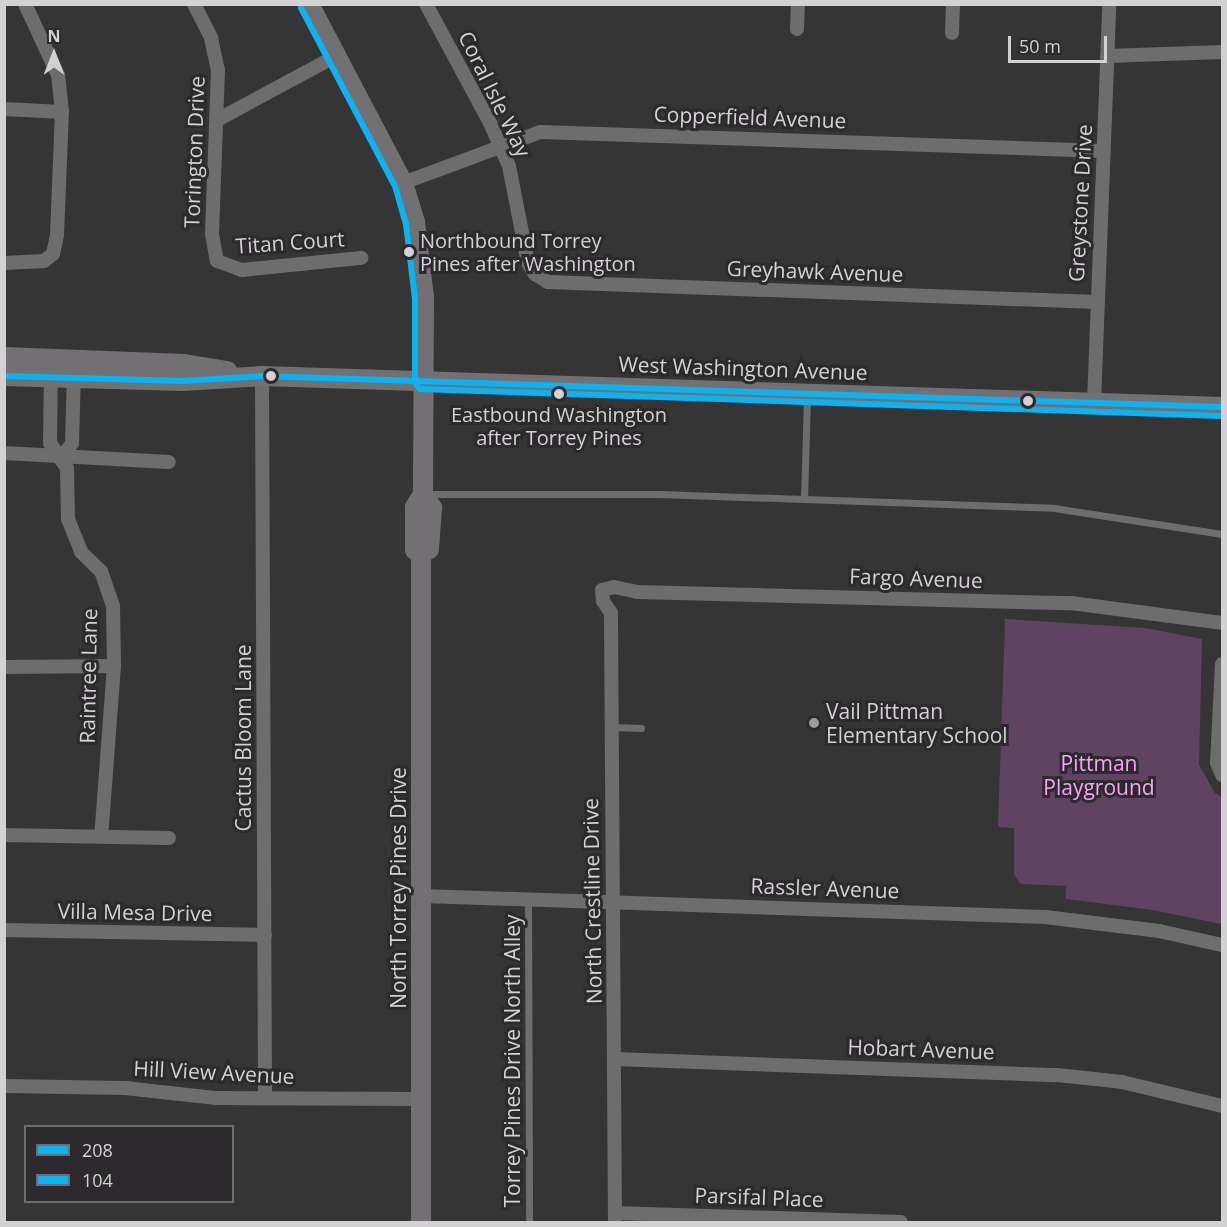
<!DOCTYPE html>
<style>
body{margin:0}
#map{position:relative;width:1227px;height:1227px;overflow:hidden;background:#353535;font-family:"Open Sans",sans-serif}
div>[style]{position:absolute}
.green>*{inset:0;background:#604361}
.lane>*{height:7px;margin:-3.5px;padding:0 3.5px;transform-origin:3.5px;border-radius:3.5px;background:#6e6d6e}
.street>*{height:14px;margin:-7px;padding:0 7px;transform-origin:7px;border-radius:7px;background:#6e6d6e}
.secondary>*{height:20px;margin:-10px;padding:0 10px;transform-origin:10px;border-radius:10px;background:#737074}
.bus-1>*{height:6px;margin:-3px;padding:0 3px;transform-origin:3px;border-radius:3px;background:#0db2f1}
.bus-2>*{height:6px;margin:-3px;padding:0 3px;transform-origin:3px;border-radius:3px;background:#0db2f1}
.dots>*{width:16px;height:16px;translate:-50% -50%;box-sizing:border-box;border:3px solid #2c2a2c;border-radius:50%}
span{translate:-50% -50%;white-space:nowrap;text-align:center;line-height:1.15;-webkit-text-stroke:6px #2c2a2c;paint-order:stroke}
.bus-label{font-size:20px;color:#d3d1d3}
.left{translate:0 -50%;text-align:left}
.street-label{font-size:21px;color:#d3d1d3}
.poi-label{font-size:21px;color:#d3d1d3}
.park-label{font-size:21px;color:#f6a4fa}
.frame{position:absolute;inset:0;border:6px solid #d3d1d3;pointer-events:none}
.legend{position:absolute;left:24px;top:1125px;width:210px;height:78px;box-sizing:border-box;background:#2c2a2c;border:2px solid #6f6d6f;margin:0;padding:8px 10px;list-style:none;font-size:18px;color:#d3d1d3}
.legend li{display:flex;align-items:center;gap:12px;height:30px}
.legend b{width:30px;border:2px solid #6f6d6f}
.north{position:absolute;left:24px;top:24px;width:60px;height:60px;-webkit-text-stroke:4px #2c2a2c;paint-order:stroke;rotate:0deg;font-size:16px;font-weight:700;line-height:24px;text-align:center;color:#d3d1d3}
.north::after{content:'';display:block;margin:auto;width:21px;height:27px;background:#d3d1d3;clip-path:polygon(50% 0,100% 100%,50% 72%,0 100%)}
.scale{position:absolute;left:1008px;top:36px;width:99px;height:27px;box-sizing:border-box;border:3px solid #d3d1d3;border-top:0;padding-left:8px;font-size:18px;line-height:21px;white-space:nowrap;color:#d3d1d3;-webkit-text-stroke:4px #2c2a2c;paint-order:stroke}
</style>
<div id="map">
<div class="green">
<i style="clip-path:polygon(1005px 619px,1145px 628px,1202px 639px,1199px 765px,1215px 793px,1222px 797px,1221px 924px,1153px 910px,1066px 899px,1066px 886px,1021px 884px,1014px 875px,1014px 828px,998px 827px)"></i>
</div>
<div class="lane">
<i style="left:426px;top:494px;width:233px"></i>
<i style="left:659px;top:494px;width:395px;rotate:2deg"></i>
<i style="left:1054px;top:508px;width:170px;rotate:8.8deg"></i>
<i style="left:804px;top:499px;width:103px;rotate:-88.3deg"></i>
<i style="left:611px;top:727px;width:30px;rotate:2deg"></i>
<i style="left:528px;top:899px;width:323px;rotate:89.8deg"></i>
</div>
<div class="street">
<i style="left:194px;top:4px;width:38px;rotate:63deg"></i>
<i style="left:211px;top:38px;width:33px;rotate:78deg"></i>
<i style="left:218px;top:70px;width:164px;rotate:92.1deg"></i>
<i style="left:212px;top:234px;width:27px;rotate:80deg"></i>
<i style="left:217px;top:261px;width:27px;rotate:20deg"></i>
<i style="left:242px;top:270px;width:120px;rotate:-5.8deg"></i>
<i style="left:426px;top:4px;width:135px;rotate:61.7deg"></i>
<i style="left:490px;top:123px;width:47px;rotate:66.2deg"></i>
<i style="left:509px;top:166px;width:99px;rotate:78.9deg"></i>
<i style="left:528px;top:263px;width:13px;rotate:58deg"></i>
<i style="left:535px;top:274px;width:15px;rotate:32deg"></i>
<i style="left:548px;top:282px;width:549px;rotate:2.09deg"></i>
<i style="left:797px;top:29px;width:25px;rotate:-88deg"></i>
<i style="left:952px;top:33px;width:29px;rotate:-88deg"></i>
<i style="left:1107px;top:56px;width:115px;rotate:-2deg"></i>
<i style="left:4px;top:109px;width:58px;rotate:3deg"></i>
<i style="left:219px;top:119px;width:133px;rotate:-28.3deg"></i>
<i style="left:403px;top:183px;width:146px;rotate:-20.4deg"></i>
<i style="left:540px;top:132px;width:564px;rotate:1.93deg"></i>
<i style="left:4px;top:263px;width:40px;rotate:-2.9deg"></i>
<i style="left:44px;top:261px;width:11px;rotate:-38deg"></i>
<i style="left:53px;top:254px;width:19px;rotate:-78deg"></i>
<i style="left:57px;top:235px;width:123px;rotate:-87.7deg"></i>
<i style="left:62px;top:112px;width:37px;rotate:-96deg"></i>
<i style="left:58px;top:75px;width:78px;rotate:-114.9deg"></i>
<i style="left:51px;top:369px;width:74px;rotate:90.8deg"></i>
<i style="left:50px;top:443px;width:30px;rotate:56deg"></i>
<i style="left:67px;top:468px;width:51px;rotate:88.9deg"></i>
<i style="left:68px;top:519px;width:35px;rotate:68deg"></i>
<i style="left:81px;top:552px;width:28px;rotate:44deg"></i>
<i style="left:101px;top:571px;width:37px;rotate:71deg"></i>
<i style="left:113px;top:606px;width:60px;rotate:89deg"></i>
<i style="left:114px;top:666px;width:171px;rotate:94.3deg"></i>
<i style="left:262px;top:376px;width:722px;rotate:89.76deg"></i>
<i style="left:1094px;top:403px;width:399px;rotate:-87.8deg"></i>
<i style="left:4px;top:453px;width:165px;rotate:3.1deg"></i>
<i style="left:62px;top:457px;width:17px;rotate:-54deg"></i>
<i style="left:72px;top:443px;width:73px;rotate:-88.4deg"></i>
<i style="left:1222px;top:664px;width:99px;rotate:92.9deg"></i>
<i style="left:1217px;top:763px;width:13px;rotate:67deg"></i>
<i style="left:4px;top:667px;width:110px;rotate:-0.5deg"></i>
<i style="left:4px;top:835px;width:165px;rotate:1deg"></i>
<i style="left:423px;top:896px;width:622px;rotate:1.93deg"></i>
<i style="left:1045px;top:917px;width:115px;rotate:7deg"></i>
<i style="left:1159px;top:931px;width:65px;rotate:12.5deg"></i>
<i style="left:4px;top:930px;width:261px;rotate:1.1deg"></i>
<i style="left:615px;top:1059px;width:442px;rotate:2.1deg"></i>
<i style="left:1057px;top:1075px;width:65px;rotate:6.1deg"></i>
<i style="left:1122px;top:1082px;width:103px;rotate:13.5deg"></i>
<i style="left:4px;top:1086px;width:121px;rotate:0.9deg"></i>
<i style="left:125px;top:1088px;width:92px;rotate:6.3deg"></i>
<i style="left:216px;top:1098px;width:205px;rotate:0.3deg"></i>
<i style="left:615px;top:1213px;width:286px;rotate:1.8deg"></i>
<i style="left:615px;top:1222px;width:609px;rotate:-90.38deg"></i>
<i style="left:611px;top:613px;width:14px;rotate:-124deg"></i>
<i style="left:603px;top:601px;width:11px;rotate:-95deg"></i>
<i style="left:602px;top:590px;width:12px;rotate:-14deg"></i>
<i style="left:614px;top:587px;width:24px;rotate:12deg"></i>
<i style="left:637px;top:592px;width:434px;rotate:1.5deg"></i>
<i style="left:1071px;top:603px;width:152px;rotate:7.5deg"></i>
</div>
<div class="secondary">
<i style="left:309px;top:4px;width:202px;rotate:62.3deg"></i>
<i style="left:403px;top:183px;width:41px;rotate:72.9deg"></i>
<i style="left:415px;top:222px;width:77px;rotate:83.2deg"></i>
<i style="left:424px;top:298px;width:196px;rotate:90.3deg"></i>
<i style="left:423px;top:494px;width:17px;rotate:57deg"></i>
<i style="left:432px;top:508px;width:41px;rotate:94.2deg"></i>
<i style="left:429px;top:549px;width:9px;rotate:148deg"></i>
<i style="left:4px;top:357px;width:180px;rotate:2.2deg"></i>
<i style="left:184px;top:364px;width:44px;rotate:9.2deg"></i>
<i style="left:4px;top:376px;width:179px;rotate:1.6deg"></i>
<i style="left:183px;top:381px;width:79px;rotate:-3.6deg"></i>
<i style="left:262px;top:376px;width:961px;rotate:1.85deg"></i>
<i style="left:421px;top:554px;width:7px;rotate:-146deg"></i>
<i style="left:415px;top:550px;width:43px;rotate:-90deg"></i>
<i style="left:415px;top:507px;width:15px;rotate:-58deg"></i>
<i style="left:421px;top:1222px;width:668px;rotate:-90deg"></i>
</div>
<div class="bus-1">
<i style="left:4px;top:376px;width:179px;rotate:1.6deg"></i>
<i style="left:183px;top:381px;width:79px;rotate:-3.6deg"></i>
<i style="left:262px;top:376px;width:961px;rotate:1.85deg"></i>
</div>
<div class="bus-2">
<i style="left:301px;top:8px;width:201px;rotate:62.2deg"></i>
<i style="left:395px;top:186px;width:40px;rotate:74deg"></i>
<i style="left:406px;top:224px;width:76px;rotate:83.2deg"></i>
<i style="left:415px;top:299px;width:83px;rotate:90deg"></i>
<i style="left:415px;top:382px;width:9px;rotate:54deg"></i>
<i style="left:420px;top:389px;width:802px;rotate:1.93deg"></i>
</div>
<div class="dots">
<i style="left:409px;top:252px;background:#d3d1d3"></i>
<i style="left:271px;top:376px;background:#d3d1d3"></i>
<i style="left:559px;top:394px;background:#d3d1d3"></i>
<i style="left:1028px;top:401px;background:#d3d1d3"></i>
<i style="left:814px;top:723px;background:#9c9a9c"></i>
</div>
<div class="bus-label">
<span class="left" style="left:420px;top:252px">Northbound Torrey<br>Pines after Washington</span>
<span style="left:559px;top:426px">Eastbound Washington<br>after Torrey Pines</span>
</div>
<div class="street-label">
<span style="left:495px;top:94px;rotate:64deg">Coral Isle Way</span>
<span style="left:750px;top:117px;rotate:2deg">Copperfield Avenue</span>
<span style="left:194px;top:152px;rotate:-88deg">Torington Drive</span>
<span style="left:1080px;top:203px;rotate:-87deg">Greystone Drive</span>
<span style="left:290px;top:242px;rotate:-4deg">Titan Court</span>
<span style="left:815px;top:271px;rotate:2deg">Greyhawk Avenue</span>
<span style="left:743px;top:368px;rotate:2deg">West Washington Avenue</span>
<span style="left:916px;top:578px;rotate:2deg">Fargo Avenue</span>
<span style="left:88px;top:676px;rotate:-89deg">Raintree Lane</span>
<span style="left:243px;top:738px;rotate:-90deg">Cactus Bloom Lane</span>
<span style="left:398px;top:888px;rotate:-90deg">North Torrey Pines Drive</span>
<span style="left:825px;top:888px;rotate:2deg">Rassler Avenue</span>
<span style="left:592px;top:901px;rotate:-91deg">North Crestline Drive</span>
<span style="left:135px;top:912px;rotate:1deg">Villa Mesa Drive</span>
<span style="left:921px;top:1049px;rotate:2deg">Hobart Avenue</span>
<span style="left:512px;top:1061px;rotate:-90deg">Torrey Pines Drive North Alley</span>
<span style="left:214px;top:1072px;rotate:3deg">Hill View Avenue</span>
<span style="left:759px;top:1197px;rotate:2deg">Parsifal Place</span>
</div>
<div class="poi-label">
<span class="left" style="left:826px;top:723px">Vail Pittman<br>Elementary School</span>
</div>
<div class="park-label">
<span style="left:1099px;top:775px">Pittman<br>Playground</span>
</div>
<div class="frame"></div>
<ul class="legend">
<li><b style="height:8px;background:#0db2f1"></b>208</li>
<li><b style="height:8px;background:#0db2f1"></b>104</li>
</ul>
<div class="north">N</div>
<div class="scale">50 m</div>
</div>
